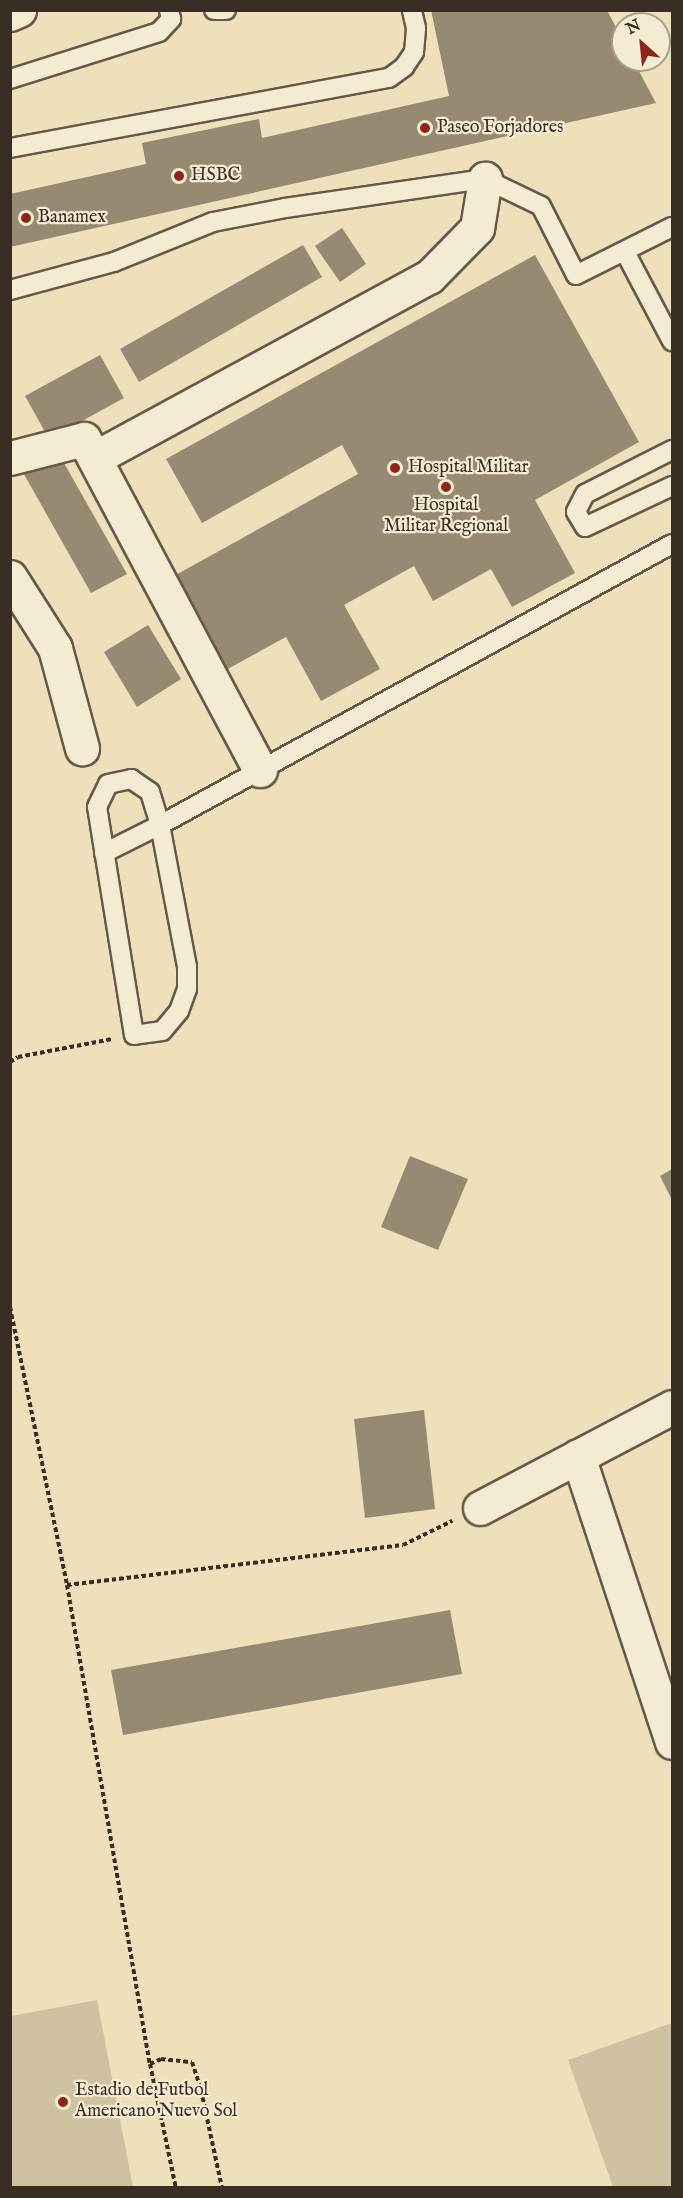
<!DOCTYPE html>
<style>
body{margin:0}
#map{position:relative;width:683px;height:2198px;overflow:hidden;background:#ede0ba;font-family:"IM FELL English",serif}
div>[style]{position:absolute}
.green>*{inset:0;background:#cec2a0}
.building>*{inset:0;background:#968b72}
.path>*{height:4px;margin-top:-2px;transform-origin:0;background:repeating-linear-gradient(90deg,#382e24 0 4.5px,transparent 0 7.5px)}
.roads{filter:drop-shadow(2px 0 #655a4a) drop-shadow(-2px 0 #655a4a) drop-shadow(0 2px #655a4a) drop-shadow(0 -2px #655a4a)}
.lane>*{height:18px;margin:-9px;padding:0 9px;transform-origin:9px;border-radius:9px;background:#f3ebd2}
.street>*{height:33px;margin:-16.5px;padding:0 16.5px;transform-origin:16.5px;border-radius:16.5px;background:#f3ebd2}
.secondary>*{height:33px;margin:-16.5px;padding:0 16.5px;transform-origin:16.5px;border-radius:16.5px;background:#f3ebd2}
.dots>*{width:16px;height:16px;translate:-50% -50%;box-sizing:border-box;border:3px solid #f3ebd2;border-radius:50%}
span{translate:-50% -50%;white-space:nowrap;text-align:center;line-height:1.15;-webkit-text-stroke:4.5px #f3ebd2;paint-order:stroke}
.poi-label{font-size:18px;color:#382e24}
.left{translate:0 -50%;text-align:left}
.frame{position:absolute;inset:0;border:12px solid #382e24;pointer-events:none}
.north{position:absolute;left:611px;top:12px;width:60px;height:60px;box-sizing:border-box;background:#f3ebd2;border:2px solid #a89f8c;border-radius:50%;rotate:333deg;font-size:16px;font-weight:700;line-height:24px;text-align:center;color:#382e24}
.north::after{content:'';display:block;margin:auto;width:21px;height:27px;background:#8f2418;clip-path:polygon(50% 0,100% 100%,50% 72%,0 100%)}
</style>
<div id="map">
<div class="green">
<i style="clip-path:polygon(97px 2000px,133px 2187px,11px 2187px,11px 2016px)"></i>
<i style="clip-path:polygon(672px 2023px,672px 2187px,613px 2187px,568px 2060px)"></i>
</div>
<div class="building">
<i style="clip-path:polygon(431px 10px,607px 10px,623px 41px,623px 60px,633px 60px,656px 103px,10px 247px,10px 194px,146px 164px,142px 143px,259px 119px,262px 138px,449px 96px)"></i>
<i style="clip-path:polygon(342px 228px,366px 264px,340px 282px,315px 246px)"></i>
<i style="clip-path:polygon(303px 245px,322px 277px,139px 382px,120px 349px)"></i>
<i style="clip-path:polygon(535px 255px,639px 442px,535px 500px,575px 573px,512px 607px,491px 569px,433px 601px,414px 566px,344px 605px,380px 669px,321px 701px,286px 637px,224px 671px,172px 577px,358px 474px,342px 445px,202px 523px,166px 459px)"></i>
<i style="clip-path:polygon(100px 355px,124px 398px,49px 439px,25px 396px)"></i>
<i style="clip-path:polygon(56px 449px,127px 574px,91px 593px,21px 469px)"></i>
<i style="clip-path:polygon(148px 625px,181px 679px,137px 707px,104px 652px)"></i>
<i style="clip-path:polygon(410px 1156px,468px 1179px,438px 1250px,381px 1227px)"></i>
<i style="clip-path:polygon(672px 1169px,672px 1200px,660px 1176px)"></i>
<i style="clip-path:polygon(424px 1410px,435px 1509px,365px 1518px,354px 1419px)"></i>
<i style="clip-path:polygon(450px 1610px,462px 1674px,123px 1735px,111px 1670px)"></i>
</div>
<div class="path">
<i style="left:10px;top:1062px;width:9px;rotate:-32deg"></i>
<i style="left:18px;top:1057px;width:96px;rotate:-10.8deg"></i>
<i style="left:10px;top:1307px;width:284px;rotate:78.4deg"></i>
<i style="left:67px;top:1585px;width:486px;rotate:80.2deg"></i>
<i style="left:150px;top:2064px;width:127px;rotate:78.2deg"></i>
<i style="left:67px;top:1585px;width:338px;rotate:-6.8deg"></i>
<i style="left:403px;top:1545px;width:55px;rotate:-26.1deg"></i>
<i style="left:150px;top:2064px;width:12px;rotate:-24deg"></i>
<i style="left:161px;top:2059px;width:31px;rotate:6deg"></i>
<i style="left:192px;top:2062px;width:29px;rotate:72deg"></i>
<i style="left:201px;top:2090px;width:100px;rotate:77.9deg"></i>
</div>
<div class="roads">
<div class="lane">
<i style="left:214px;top:10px;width:12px"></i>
<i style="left:10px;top:79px;width:156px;rotate:-17.5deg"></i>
<i style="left:159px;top:32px;width:18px;rotate:-47deg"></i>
<i style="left:171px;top:19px;width:9px;rotate:-103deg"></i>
<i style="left:10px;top:148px;width:385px;rotate:-10.5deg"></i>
<i style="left:389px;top:78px;width:19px;rotate:-36deg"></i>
<i style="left:404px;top:67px;width:18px;rotate:-56deg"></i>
<i style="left:414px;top:52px;width:24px;rotate:-85deg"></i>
<i style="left:416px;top:28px;width:18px;rotate:-103deg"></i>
<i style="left:625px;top:252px;width:101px;rotate:62.2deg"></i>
<i style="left:10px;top:290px;width:108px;rotate:-15.1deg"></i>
<i style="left:114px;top:262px;width:107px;rotate:-22deg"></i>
<i style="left:213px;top:222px;width:73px;rotate:-11deg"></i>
<i style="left:285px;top:208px;width:202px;rotate:-8.3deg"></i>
<i style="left:485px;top:179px;width:62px;rotate:25.7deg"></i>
<i style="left:541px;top:206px;width:77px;rotate:63.1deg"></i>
<i style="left:576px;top:275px;width:107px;rotate:-26.6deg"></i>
<i style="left:672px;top:450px;width:97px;rotate:153.2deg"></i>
<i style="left:585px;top:494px;width:20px;rotate:117deg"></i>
<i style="left:576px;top:512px;width:17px;rotate:59deg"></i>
<i style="left:585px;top:527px;width:96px;rotate:-25.2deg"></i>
<i style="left:131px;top:779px;width:23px;rotate:34deg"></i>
<i style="left:150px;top:792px;width:34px;rotate:73deg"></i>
<i style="left:160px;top:825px;width:145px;rotate:79.2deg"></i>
<i style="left:187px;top:967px;width:22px;rotate:90deg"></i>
<i style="left:187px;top:989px;width:23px;rotate:110deg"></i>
<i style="left:179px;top:1011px;width:26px;rotate:130deg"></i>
<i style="left:162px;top:1031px;width:28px;rotate:172deg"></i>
<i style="left:134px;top:1035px;width:231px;rotate:-99.2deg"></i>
<i style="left:97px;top:807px;width:25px;rotate:-64deg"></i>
<i style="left:108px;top:784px;width:24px;rotate:-12deg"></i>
<i style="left:104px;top:853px;width:63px;rotate:-26.6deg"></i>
<i style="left:160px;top:825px;width:584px;rotate:-28.76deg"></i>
</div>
<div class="street">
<i style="left:10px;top:458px;width:76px;rotate:-14.4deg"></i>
<i style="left:84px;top:439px;width:375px;rotate:62deg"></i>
<i style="left:95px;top:458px;width:380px;rotate:-28.5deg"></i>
<i style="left:429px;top:277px;width:69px;rotate:-45.6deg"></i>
<i style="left:477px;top:228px;width:50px;rotate:-80.7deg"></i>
<i style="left:10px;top:577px;width:84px;rotate:57.6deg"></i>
<i style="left:55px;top:648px;width:104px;rotate:74.9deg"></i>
<i style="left:578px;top:1456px;width:301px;rotate:71.8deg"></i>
<i style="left:480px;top:1508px;width:217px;rotate:-27.7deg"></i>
</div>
<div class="secondary">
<i style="left:10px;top:14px;width:10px;rotate:-24deg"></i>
</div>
</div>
<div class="dots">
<i style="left:425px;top:128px;background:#8f2418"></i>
<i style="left:179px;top:176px;background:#8f2418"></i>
<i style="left:26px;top:218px;background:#8f2418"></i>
<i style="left:395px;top:468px;background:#8f2418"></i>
<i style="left:446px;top:487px;background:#8f2418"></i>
<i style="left:63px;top:2102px;background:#8f2418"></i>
</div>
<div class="poi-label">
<span class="left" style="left:437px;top:128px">Paseo Forjadores</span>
<span class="left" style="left:191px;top:176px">HSBC</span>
<span class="left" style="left:38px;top:218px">Banamex</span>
<span class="left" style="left:408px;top:468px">Hospital Militar</span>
<span style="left:446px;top:517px">Hospital<br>Militar Regional</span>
<span class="left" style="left:75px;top:2102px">Estadio de Futbol<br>Americano Nuevo Sol</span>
</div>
<div class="frame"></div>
<div class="north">N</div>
</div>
